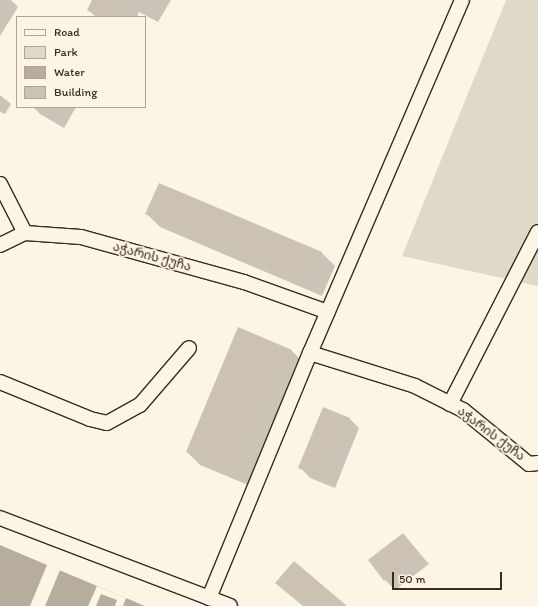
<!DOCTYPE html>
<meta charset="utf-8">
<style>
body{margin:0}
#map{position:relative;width:538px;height:606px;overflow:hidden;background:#fcf5e5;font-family:Itim,"Noto Sans Georgian",sans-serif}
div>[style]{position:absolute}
.green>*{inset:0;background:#e0d8c8}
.water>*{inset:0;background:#b7ad9e}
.pier>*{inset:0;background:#fcf5e5}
.shadow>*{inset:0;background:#0003}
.building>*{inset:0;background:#ccc2b3}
.roads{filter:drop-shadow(1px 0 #3b2a1e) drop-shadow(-1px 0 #3b2a1e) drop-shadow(0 1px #3b2a1e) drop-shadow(0 -1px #3b2a1e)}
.minor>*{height:14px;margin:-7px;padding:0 7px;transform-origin:7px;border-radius:7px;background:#fcf5e5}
span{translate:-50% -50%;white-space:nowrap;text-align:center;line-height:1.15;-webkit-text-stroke:3.5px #fcf5e5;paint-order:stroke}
.street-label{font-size:13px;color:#3b2a1e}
.legend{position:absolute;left:16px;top:16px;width:130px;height:92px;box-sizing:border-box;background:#fcf5e5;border:1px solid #afa495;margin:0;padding:5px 7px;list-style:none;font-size:12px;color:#3b2a1e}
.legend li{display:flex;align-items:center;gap:8px;height:20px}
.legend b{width:20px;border:1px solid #afa495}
.scale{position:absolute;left:392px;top:572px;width:110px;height:18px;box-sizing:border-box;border:2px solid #3b2a1e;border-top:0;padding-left:5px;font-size:12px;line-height:14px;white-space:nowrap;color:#3b2a1e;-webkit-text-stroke:3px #fcf5e5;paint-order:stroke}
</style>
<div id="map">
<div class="green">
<i style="clip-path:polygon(506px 0,538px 0,538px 286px,402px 256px)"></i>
</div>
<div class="water">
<i style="clip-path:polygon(0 545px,47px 565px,145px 606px,0 606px)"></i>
</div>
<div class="pier">
<i style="clip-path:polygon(47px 565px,60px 570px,45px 606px,30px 606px)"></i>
<i style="clip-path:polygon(97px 586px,126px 598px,123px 606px,115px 606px,117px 600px,101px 594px,96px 606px,88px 606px)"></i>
</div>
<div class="shadow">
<i style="clip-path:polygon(0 0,11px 0,18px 7px,0 36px)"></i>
<i style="clip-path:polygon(94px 0,171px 0,158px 22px,139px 12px,137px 17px,96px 17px,88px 10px)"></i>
<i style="clip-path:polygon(0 95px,11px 104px,5px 114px,0 112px)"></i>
<i style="clip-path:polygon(33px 107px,76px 107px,64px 128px,40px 114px)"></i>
<i style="clip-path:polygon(159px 184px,322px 253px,335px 266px,322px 296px,160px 227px,147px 214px)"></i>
<i style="clip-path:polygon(239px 328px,292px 351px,305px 364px,253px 487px,200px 465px,187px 452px)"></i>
<i style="clip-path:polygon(349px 418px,359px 428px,335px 488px,310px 478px,300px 467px)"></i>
<i style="clip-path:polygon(403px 534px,429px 564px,395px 590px,385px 580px)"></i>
</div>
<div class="building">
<i style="clip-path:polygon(92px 0,126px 0,116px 17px,100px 17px,87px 10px)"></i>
<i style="clip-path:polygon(159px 183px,322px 252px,309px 283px,145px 214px)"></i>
<i style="clip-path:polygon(238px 327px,292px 350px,240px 475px,186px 452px)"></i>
<i style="clip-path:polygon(323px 407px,350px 418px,325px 478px,298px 468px)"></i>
<i style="clip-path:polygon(403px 533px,420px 554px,384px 581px,368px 560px)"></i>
<i style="clip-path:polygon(294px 561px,347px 606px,303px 606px,275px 583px)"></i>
</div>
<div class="roads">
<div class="minor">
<i style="left:0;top:184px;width:55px;rotate:63deg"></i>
<i style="left:0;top:245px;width:28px;rotate:-26deg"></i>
<i style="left:25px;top:233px;width:56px;rotate:4.1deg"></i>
<i style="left:81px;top:237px;width:169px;rotate:15.4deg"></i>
<i style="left:244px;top:282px;width:89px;rotate:19.7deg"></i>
<i style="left:310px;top:353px;width:110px;rotate:17.4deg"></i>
<i style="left:415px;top:386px;width:54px;rotate:26.6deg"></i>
<i style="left:463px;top:410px;width:85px;rotate:39.3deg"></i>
<i style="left:529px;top:464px;width:9px;rotate:-6deg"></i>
<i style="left:0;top:382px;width:97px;rotate:22.3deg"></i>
<i style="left:90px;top:419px;width:17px;rotate:13deg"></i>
<i style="left:107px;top:423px;width:38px;rotate:-29deg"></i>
<i style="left:140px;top:405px;width:75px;rotate:-49.3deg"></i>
<i style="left:450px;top:404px;width:193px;rotate:-62.9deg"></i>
<i style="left:0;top:518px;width:246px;rotate:20.9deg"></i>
<i style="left:209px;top:598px;width:265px;rotate:-67.6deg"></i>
<i style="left:310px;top:353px;width:384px;rotate:-66.7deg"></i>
</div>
</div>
<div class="street-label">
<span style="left:152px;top:257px;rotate:15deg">აჭარის ქუჩა</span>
<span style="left:491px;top:434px;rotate:37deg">აჭარის ქუჩა</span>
</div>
<ul class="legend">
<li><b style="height:5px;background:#fcf5e5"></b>Road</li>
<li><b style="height:11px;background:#e0d8c8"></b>Park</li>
<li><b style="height:11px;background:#b7ad9e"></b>Water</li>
<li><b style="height:11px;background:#ccc2b3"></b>Building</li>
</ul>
<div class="scale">50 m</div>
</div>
